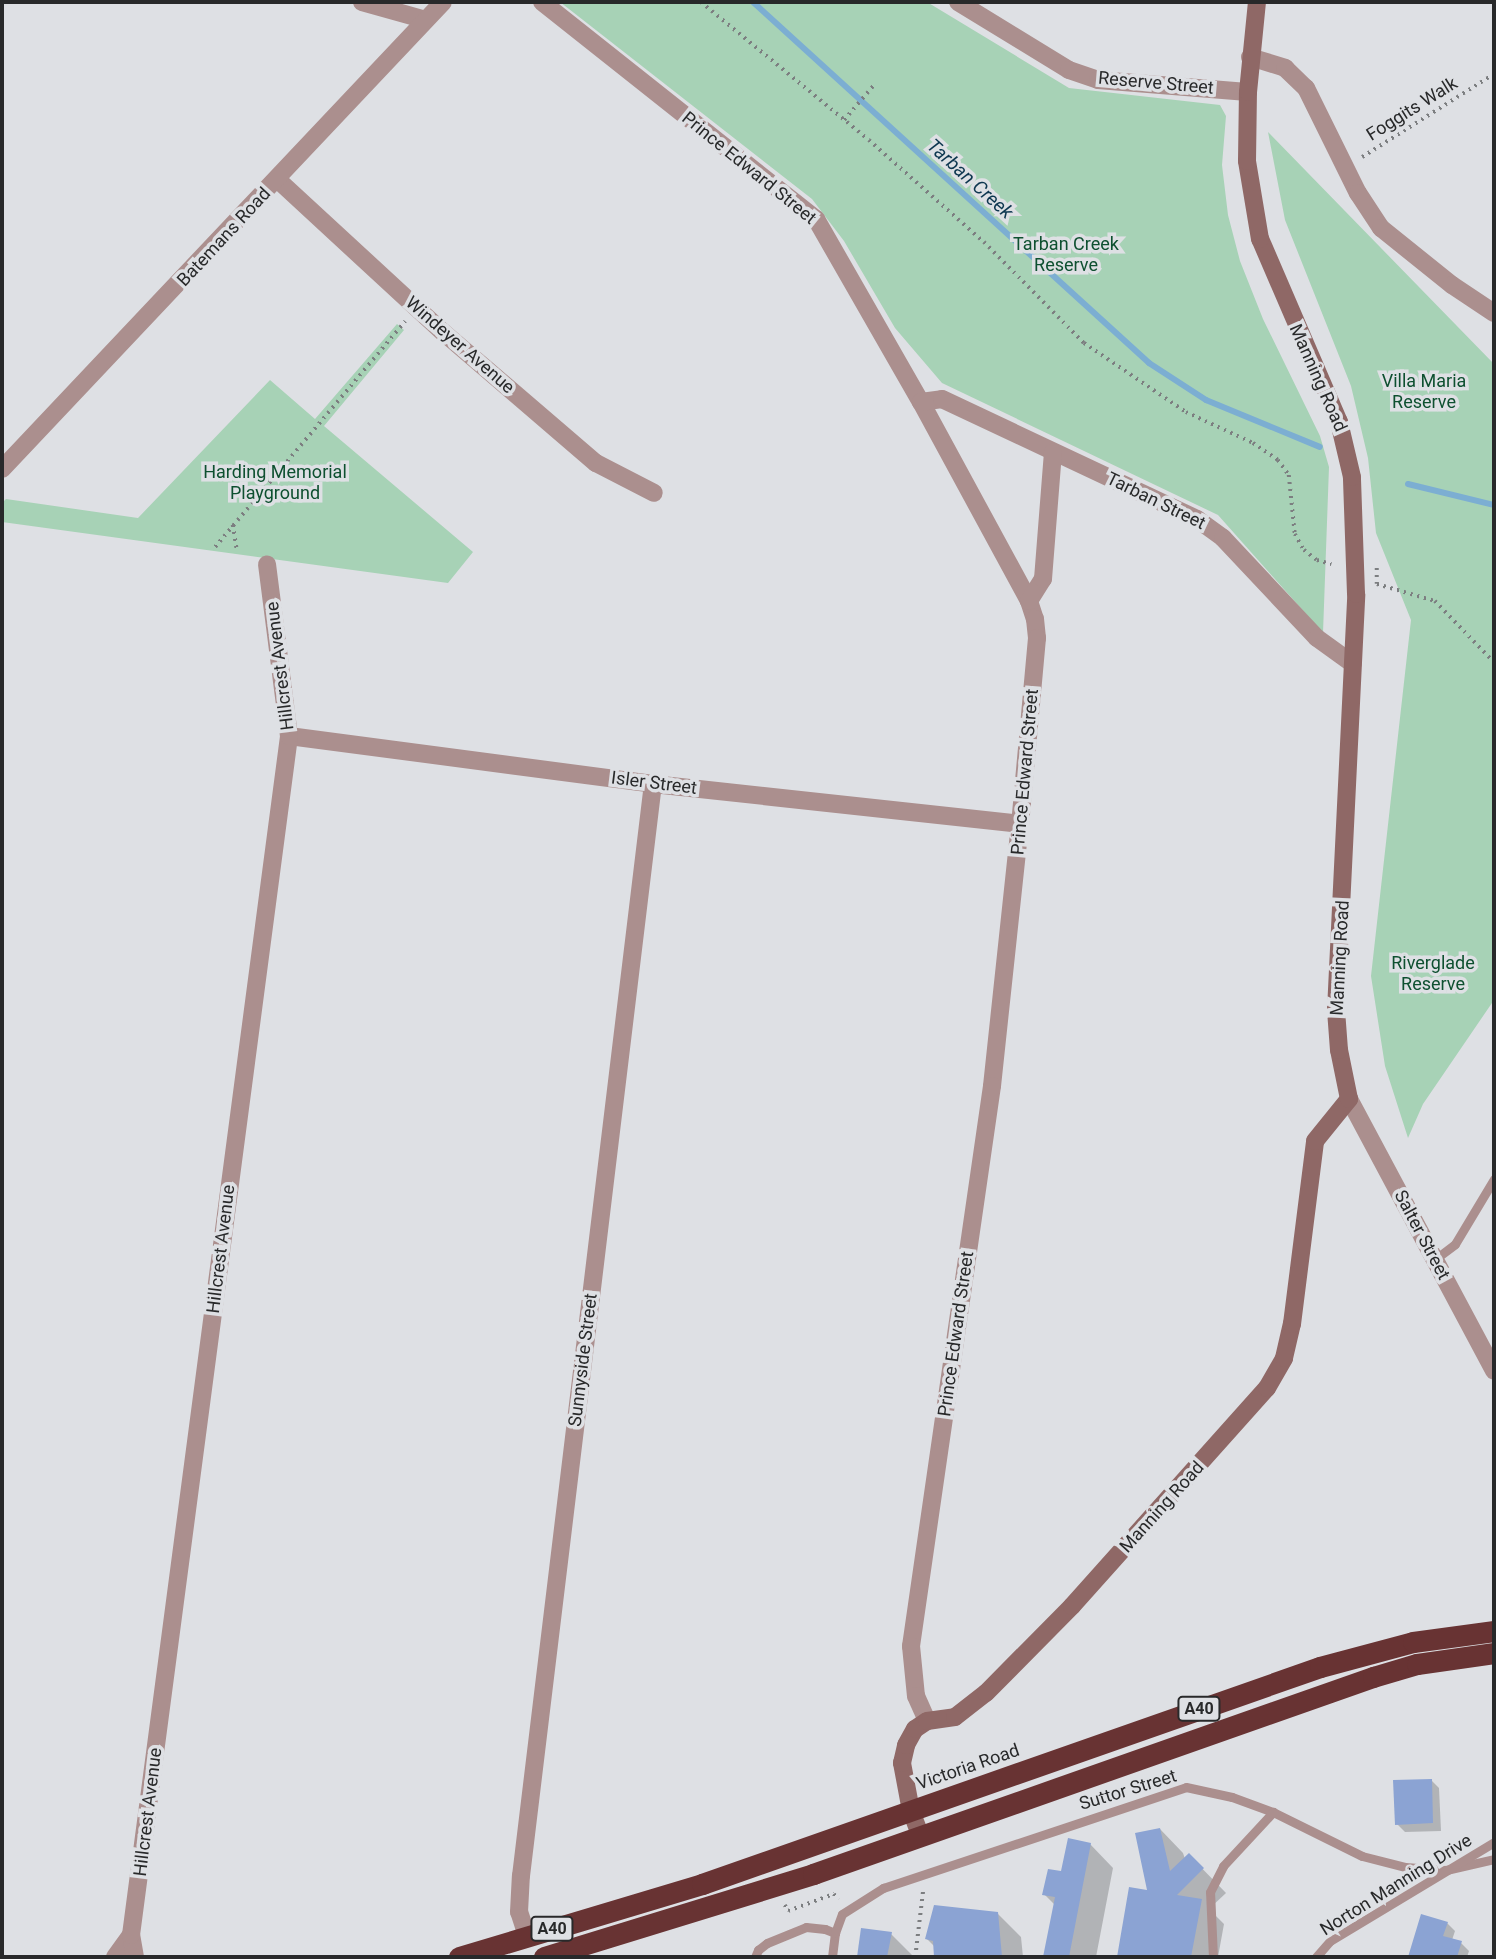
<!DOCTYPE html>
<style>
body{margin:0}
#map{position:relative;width:1496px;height:1959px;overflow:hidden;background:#dee0e4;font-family:Roboto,sans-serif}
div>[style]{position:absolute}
.green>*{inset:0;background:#a7d2b6}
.shadow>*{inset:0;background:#0003}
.stream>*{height:6px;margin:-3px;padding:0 3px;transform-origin:3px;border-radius:3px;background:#7caed2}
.building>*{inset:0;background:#8ba3d3}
.path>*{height:3.5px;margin-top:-1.75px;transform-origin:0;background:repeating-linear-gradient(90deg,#7c7e80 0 2px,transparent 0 7px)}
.lane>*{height:9px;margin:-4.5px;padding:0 4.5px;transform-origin:4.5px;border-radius:4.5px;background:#ab8f8e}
.street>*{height:18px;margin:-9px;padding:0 9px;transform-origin:9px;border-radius:9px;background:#ab8f8e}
.secondary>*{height:18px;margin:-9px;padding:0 9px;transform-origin:9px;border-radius:9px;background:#8f6866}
.highway>*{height:21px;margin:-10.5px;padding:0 10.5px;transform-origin:10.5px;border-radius:10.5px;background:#683333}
span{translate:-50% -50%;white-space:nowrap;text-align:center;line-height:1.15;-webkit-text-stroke:7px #dee0e4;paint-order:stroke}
.shield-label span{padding:2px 5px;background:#dee0e4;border:2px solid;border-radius:5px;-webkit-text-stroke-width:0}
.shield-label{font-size:16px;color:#28292a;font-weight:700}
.street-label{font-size:18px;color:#28292a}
.park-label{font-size:18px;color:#0e5030}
.water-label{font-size:19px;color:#0d364f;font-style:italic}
.frame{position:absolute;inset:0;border:4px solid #28292a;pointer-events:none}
</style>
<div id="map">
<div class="green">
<i style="clip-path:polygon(560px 2px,927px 2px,1069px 88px,1220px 105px,1226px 116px,1222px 165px,1228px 215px,1240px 261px,1263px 319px,1320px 436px,1329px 467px,1323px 633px,1218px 515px,942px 383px,895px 328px,844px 241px,812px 199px)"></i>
<i style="clip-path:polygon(1268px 132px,1494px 364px,1494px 1000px,1423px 1104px,1408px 1138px,1385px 1066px,1371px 976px,1411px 620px,1376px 533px,1368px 458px,1351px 386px,1285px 220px)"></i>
<i style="clip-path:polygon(397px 324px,404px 330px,324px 426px,473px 552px,448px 583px,2px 522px,2px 503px,6px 499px,138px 518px,270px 380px,315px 419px)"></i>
</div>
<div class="shadow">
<i style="clip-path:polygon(1431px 1780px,1439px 1788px,1441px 1831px,1405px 1832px,1397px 1824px)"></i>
<i style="clip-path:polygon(1160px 1829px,1183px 1853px,1185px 1859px,1189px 1855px,1226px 1893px,1209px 1909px,1224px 1924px,1218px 1957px,1119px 1957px,1130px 1889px,1150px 1892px)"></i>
<i style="clip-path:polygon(1090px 1844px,1113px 1868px,1096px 1957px,1046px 1957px,1055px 1905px,1044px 1894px)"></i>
<i style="clip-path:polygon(998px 1914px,1021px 1937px,1023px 1957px,936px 1957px,935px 1947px,927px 1939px)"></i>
<i style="clip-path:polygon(1423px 1916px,1447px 1923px,1455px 1931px,1452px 1940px,1461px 1943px,1469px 1951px,1467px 1957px,1410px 1957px)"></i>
<i style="clip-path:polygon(863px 1930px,891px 1934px,914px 1957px,858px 1957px)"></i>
</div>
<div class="stream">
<i style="left:753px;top:2px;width:536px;rotate:42.35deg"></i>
<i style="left:1149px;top:363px;width:68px;rotate:33deg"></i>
<i style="left:1206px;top:400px;width:123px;rotate:22.4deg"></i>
<i style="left:1408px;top:484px;width:89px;rotate:13.7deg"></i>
</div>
<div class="building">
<i style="clip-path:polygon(1432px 1779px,1433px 1823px,1395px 1825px,1393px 1780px)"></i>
<i style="clip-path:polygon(1160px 1828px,1170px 1871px,1189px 1853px,1204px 1868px,1177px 1895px,1202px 1899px,1191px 1957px,1117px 1957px,1129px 1887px,1147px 1890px,1135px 1833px)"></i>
<i style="clip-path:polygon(1068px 1838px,1091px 1843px,1069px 1957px,1043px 1957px,1055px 1897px,1042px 1895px,1048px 1869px,1061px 1871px)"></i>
<i style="clip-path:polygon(934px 1905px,998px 1912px,1002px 1957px,934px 1957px,933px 1941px,925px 1939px)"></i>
<i style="clip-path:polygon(1421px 1914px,1448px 1922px,1443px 1936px,1462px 1941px,1457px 1957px,1408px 1957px)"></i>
<i style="clip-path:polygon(861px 1928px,892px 1932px,887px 1957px,857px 1957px)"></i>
</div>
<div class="path">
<i style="left:701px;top:2px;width:217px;rotate:39.4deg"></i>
<i style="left:869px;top:140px;width:154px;rotate:41.6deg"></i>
<i style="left:984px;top:242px;width:142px;rotate:45.3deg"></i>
<i style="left:1084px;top:343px;width:123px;rotate:34.1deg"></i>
<i style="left:1186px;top:412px;width:74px;rotate:24.8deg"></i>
<i style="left:1253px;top:443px;width:30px;rotate:34deg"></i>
<i style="left:1278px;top:460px;width:19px;rotate:54deg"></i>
<i style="left:1289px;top:475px;width:59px;rotate:84.2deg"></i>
<i style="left:1295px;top:534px;width:18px;rotate:61deg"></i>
<i style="left:1304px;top:550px;width:16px;rotate:38deg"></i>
<i style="left:1317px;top:560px;width:15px;rotate:16deg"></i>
<i style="left:844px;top:120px;width:45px;rotate:-49.5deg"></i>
<i style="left:1362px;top:157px;width:156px;rotate:-32.2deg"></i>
<i style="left:233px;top:525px;width:25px;rotate:81deg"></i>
<i style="left:215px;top:547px;width:295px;rotate:-49.9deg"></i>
<i style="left:1377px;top:568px;width:16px;rotate:90deg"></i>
<i style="left:1377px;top:584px;width:60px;rotate:16.3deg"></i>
<i style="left:1435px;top:601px;width:85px;rotate:46deg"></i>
<i style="left:785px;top:1905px;width:7px;rotate:63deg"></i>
<i style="left:788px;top:1911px;width:49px;rotate:-20.3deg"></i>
<i style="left:834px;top:1894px;width:7px;rotate:56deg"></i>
<i style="left:915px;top:1957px;width:67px;rotate:-83.2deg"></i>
</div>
<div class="lane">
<i style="left:1434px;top:1260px;width:26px;rotate:-37deg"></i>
<i style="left:1455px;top:1244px;width:76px;rotate:-59deg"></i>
<i style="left:755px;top:1957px;width:8px;rotate:-67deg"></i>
<i style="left:758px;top:1950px;width:11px;rotate:-38deg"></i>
<i style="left:767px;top:1943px;width:42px;rotate:-22.3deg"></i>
<i style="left:806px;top:1927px;width:19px;rotate:6deg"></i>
<i style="left:825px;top:1929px;width:11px;rotate:22deg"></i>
<i style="left:832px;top:1957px;width:24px;rotate:-83deg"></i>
<i style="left:835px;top:1933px;width:20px;rotate:-70deg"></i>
<i style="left:842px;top:1914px;width:49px;rotate:-32.4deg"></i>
<i style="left:883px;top:1888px;width:319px;rotate:-18.4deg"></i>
<i style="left:1186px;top:1787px;width:47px;rotate:12.3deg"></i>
<i style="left:1232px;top:1797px;width:44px;rotate:20.1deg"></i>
<i style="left:1273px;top:1812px;width:99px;rotate:26.3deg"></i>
<i style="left:1362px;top:1856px;width:44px;rotate:14.3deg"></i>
<i style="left:1405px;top:1867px;width:41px;rotate:4.2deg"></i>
<i style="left:1446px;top:1870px;width:49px;rotate:-12.9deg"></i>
<i style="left:1213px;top:1957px;width:65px;rotate:-92.6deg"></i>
<i style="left:1210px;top:1892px;width:29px;rotate:-63deg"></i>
<i style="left:1223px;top:1866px;width:74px;rotate:-47.2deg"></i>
<i style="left:1316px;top:1957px;width:21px;rotate:-49deg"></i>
<i style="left:1330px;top:1941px;width:192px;rotate:-31.1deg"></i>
</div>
<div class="street">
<i style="left:362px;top:2px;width:66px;rotate:15.7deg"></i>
<i style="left:542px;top:2px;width:350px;rotate:38.4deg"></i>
<i style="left:816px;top:219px;width:211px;rotate:60.2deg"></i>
<i style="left:921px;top:402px;width:226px;rotate:61.5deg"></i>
<i style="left:1029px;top:601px;width:19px;rotate:72deg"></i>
<i style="left:1035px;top:619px;width:19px;rotate:84deg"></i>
<i style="left:1037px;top:638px;width:187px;rotate:95.2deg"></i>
<i style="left:1020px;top:824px;width:263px;rotate:96.1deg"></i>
<i style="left:992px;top:1086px;width:566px;rotate:98.23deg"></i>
<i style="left:911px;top:1646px;width:50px;rotate:84.3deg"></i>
<i style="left:916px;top:1696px;width:27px;rotate:66deg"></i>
<i style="left:958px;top:2px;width:130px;rotate:31.5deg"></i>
<i style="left:1069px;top:70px;width:31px;rotate:19deg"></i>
<i style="left:1098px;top:80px;width:150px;rotate:4.6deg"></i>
<i style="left:1250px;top:57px;width:37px;rotate:17deg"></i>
<i style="left:1285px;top:68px;width:29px;rotate:44deg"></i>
<i style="left:1306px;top:88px;width:117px;rotate:63.7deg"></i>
<i style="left:1358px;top:193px;width:42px;rotate:56.7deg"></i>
<i style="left:1381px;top:228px;width:91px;rotate:38.8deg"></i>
<i style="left:1452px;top:285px;width:50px;rotate:33.7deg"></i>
<i style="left:278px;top:180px;width:224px;rotate:42.7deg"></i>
<i style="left:443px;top:332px;width:201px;rotate:40.6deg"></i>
<i style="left:596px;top:463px;width:65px;rotate:27.3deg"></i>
<i style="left:921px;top:402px;width:21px;rotate:-8deg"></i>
<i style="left:942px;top:399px;width:282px;rotate:25.2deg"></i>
<i style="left:1197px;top:519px;width:32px;rotate:36deg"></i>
<i style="left:1223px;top:538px;width:137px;rotate:46.8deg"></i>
<i style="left:1317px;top:638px;width:44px;rotate:35.8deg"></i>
<i style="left:2px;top:469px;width:642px;rotate:-46.64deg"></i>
<i style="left:1029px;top:601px;width:26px;rotate:-58deg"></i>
<i style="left:1043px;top:579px;width:127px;rotate:-85.5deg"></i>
<i style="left:289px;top:736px;width:367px;rotate:7.5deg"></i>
<i style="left:653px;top:784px;width:369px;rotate:6.2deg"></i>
<i style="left:1349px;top:1099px;width:308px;rotate:61.9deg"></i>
<i style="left:527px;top:1936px;width:25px;rotate:-108deg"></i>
<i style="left:519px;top:1912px;width:36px;rotate:-87deg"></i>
<i style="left:521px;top:1876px;width:1100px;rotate:-83.11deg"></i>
<i style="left:115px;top:1957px;width:27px;rotate:-54deg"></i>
<i style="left:135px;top:1957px;width:22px;rotate:-100deg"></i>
<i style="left:131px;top:1935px;width:1209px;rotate:-82.49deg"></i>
<i style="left:289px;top:736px;width:173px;rotate:-97.3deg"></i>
</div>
<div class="secondary">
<i style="left:921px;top:1837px;width:28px;rotate:-111deg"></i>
<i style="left:911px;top:1811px;width:49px;rotate:-100.6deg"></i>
<i style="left:902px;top:1763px;width:18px;rotate:-77deg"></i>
<i style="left:906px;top:1745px;width:18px;rotate:-61deg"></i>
<i style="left:915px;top:1729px;width:14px;rotate:-34deg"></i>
<i style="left:927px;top:1721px;width:28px;rotate:-8deg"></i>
<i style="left:955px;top:1717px;width:39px;rotate:-38deg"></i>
<i style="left:986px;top:1693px;width:122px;rotate:-45.3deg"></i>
<i style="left:1072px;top:1606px;width:292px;rotate:-48.2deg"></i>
<i style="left:1267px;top:1388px;width:34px;rotate:-60deg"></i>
<i style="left:1284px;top:1358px;width:35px;rotate:-77deg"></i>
<i style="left:1292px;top:1324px;width:184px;rotate:-82.8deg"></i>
<i style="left:1315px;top:1141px;width:54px;rotate:-51deg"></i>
<i style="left:1349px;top:1099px;width:50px;rotate:-101.5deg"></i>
<i style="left:1339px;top:1050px;width:40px;rotate:-94.3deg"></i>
<i style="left:1336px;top:1010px;width:416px;rotate:-87.2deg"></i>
<i style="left:1356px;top:594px;width:117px;rotate:-92deg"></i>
<i style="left:1352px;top:477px;width:57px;rotate:-103.3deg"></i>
<i style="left:1339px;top:422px;width:199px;rotate:-113.3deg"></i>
<i style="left:1260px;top:239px;width:79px;rotate:-99.5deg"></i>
<i style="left:1247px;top:161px;width:69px;rotate:-89.2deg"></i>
<i style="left:1248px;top:92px;width:90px;rotate:-84.3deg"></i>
</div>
<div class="highway">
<i style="left:459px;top:1957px;width:254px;rotate:-16.7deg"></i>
<i style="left:702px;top:1884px;width:655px;rotate:-19.35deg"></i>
<i style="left:1320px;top:1667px;width:96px;rotate:-15deg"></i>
<i style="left:1413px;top:1642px;width:82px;rotate:-7.7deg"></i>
<i style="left:544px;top:1957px;width:282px;rotate:-17.1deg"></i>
<i style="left:813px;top:1874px;width:594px;rotate:-19.38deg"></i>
<i style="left:1373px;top:1677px;width:46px;rotate:-16.5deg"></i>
<i style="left:1417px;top:1664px;width:78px;rotate:-8.1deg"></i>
</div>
<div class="shield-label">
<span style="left:1199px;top:1709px">A40</span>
<span style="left:552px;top:1929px">A40</span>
</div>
<div class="street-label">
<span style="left:1156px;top:83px;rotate:5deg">Reserve Street</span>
<span style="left:1412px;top:109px;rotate:-32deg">Foggits Walk</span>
<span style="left:749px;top:168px;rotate:39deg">Prince Edward Street</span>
<span style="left:224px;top:237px;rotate:-47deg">Batemans Road</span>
<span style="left:460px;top:345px;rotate:41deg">Windeyer Avenue</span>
<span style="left:1318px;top:378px;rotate:66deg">Manning Road</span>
<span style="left:1156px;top:501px;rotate:26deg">Tarban Street</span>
<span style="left:280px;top:666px;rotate:-97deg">Hillcrest Avenue</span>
<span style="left:1025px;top:772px;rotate:-85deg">Prince Edward Street</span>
<span style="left:654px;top:783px;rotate:7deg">Isler Street</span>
<span style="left:1340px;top:958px;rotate:-87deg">Manning Road</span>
<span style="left:1422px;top:1235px;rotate:62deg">Salter Street</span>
<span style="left:221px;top:1249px;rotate:-83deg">Hillcrest Avenue</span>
<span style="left:956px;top:1334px;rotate:-82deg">Prince Edward Street</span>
<span style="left:583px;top:1360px;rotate:-83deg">Sunnyside Street</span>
<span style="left:1162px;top:1507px;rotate:-48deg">Manning Road</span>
<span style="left:968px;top:1767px;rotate:-19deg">Victoria Road</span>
<span style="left:1128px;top:1790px;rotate:-17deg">Suttor Street</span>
<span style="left:148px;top:1812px;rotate:-83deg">Hillcrest Avenue</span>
<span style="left:1396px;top:1885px;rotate:-32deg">Norton Manning Drive</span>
</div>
<div class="park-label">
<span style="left:1066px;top:255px">Tarban Creek<br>Reserve</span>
<span style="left:1424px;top:392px">Villa Maria<br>Reserve</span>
<span style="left:275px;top:483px">Harding Memorial<br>Playground</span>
<span style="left:1433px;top:974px">Riverglade<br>Reserve</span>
</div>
<div class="water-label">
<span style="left:970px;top:179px;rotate:42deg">Tarban Creek</span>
</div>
<div class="frame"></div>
</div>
